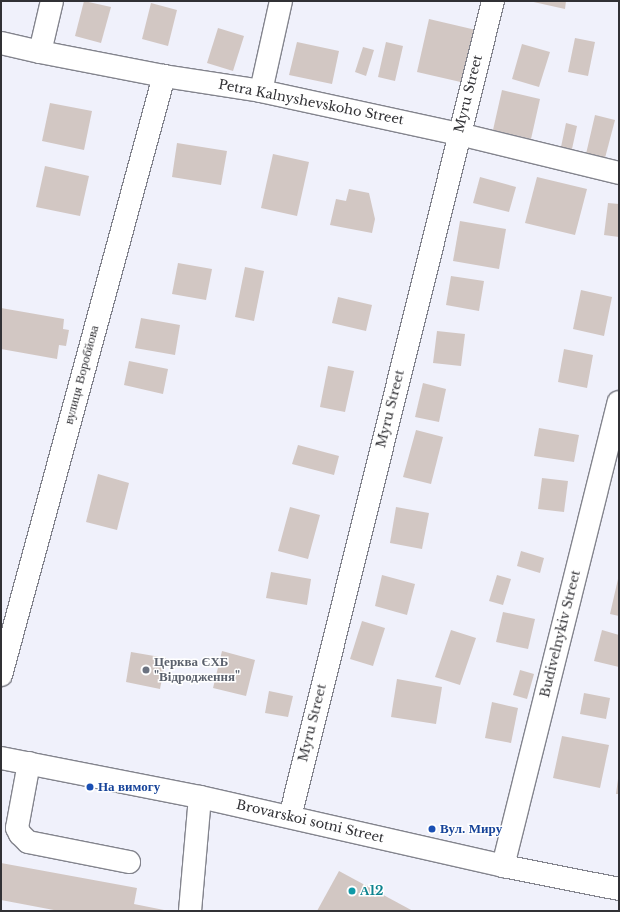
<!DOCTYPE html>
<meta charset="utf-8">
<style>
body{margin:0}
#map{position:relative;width:620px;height:912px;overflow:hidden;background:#f0f1fb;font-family:"Libre Baskerville",serif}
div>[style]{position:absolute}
.building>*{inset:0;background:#d2c7c3}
.roads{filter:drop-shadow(1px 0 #83848d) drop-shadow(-1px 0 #83848d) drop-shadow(0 1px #83848d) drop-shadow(0 -1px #83848d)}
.minor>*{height:22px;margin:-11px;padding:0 11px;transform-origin:11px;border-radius:11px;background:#fff}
.dots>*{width:11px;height:11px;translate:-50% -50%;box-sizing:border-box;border:2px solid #fff;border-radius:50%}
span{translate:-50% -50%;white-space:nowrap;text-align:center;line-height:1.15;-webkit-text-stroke:3px #fff;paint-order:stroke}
.street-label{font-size:13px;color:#313135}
.worship-label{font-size:13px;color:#5b616d;font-weight:700}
.left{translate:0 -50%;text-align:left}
.transit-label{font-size:13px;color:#164399;font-weight:700}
.culture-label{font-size:13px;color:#0d838f;font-weight:700}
.frame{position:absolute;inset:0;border:2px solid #313135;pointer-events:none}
</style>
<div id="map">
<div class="building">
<i style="clip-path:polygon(84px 1px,111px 7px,101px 43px,75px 36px)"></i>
<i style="clip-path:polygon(529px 1px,566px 1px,565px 9px)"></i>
<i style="clip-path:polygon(151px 3px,177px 10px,168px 46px,142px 39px)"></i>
<i style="clip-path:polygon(429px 19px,476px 30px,465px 83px,417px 72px)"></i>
<i style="clip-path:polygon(218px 28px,244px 36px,233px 71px,207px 63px)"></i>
<i style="clip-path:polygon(575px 38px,595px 42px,588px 76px,568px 72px)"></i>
<i style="clip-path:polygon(297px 42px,339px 51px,332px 84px,289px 75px)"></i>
<i style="clip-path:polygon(386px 42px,403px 46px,395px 81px,378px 77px)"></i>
<i style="clip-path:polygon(522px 44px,550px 52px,539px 87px,512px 79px)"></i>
<i style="clip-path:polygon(363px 47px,374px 50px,366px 76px,355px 72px)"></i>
<i style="clip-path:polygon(502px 90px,540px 99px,531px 139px,493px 130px)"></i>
<i style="clip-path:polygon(50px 103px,92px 111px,84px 150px,42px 141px)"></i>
<i style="clip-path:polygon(595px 115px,615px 120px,605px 158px,586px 154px)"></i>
<i style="clip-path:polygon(566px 123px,577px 126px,572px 149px,561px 147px)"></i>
<i style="clip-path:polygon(177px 143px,227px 151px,221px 185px,172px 177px)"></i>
<i style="clip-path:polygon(273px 154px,309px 162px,297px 216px,261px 208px)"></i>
<i style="clip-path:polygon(45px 166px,89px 176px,80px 216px,36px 207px)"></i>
<i style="clip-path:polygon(480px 177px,516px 187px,509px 212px,473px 203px)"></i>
<i style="clip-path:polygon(537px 177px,587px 189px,575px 235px,525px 223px)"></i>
<i style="clip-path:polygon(349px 189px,369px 193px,375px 219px,372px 233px,330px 225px,336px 199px,346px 201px)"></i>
<i style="clip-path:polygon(608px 203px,619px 204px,619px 237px,604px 235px)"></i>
<i style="clip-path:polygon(460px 221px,506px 229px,499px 269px,453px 261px)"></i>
<i style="clip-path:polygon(178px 263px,212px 269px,206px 300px,172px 294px)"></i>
<i style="clip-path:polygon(245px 267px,264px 271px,254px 321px,235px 317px)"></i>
<i style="clip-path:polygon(451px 276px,484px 281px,479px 311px,446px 305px)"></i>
<i style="clip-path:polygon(581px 290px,612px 297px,604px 336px,573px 329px)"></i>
<i style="clip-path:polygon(338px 297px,372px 305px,366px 331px,332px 323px)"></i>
<i style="clip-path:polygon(1px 308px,64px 319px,63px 329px,69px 330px,66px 346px,59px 345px,57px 359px,1px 349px)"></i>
<i style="clip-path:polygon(141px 318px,180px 325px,175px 355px,135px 348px)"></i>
<i style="clip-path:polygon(437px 331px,465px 334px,461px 366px,433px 363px)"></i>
<i style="clip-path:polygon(564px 349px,593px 355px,587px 388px,558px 382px)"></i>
<i style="clip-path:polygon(129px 361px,168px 369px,163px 394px,124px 385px)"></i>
<i style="clip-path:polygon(328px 366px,354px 371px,345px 412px,320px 407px)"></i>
<i style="clip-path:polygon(423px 383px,446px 389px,439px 422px,415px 417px)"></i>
<i style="clip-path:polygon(539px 428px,579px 435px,574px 462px,534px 456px)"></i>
<i style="clip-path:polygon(416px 430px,443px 437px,431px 484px,403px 477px)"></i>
<i style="clip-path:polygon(298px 445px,339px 456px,334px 475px,292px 464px)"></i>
<i style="clip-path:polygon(98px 474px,129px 483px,117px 530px,86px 522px)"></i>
<i style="clip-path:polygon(542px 478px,568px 481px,564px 512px,538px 509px)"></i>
<i style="clip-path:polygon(290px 507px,320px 515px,308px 559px,278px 551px)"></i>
<i style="clip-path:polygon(396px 507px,429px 513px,422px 549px,390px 543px)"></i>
<i style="clip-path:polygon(521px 551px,544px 558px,540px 573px,517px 566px)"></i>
<i style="clip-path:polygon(271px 572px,311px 579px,307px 605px,266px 598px)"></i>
<i style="clip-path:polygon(382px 575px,415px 584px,407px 615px,375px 606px)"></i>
<i style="clip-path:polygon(497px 575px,511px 579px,503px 605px,489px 601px)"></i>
<i style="clip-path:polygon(618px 579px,619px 579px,619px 616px,610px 614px)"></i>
<i style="clip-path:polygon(503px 612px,535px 619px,528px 649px,496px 642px)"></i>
<i style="clip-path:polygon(362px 621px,385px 628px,373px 666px,350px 659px)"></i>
<i style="clip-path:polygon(451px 630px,476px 638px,460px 685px,435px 677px)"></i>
<i style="clip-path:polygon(602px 630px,619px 635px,619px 667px,594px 661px)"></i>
<i style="clip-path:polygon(222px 651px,255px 660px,246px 696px,213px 688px)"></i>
<i style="clip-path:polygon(131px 652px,166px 658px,160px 689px,126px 682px)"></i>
<i style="clip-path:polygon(520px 670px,534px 674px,527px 699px,513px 695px)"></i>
<i style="clip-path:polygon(397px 679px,442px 687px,436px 724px,391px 717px)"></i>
<i style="clip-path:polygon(269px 691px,293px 696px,288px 717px,265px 713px)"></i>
<i style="clip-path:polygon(584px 693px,610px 698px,606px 719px,580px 714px)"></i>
<i style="clip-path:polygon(492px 702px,518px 708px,511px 743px,485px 738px)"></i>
<i style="clip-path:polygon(562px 736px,609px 745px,600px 788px,553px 778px)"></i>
<i style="clip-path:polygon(618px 779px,619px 779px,619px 794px,616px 794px)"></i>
<i style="clip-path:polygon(1px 863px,137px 888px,134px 904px,169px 911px,59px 911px,1px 900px)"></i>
<i style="clip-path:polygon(339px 871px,413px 911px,317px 911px)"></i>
</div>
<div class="roads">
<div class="minor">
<i style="left:1px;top:43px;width:40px;rotate:13deg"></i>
<i style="left:40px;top:52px;width:126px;rotate:11deg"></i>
<i style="left:164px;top:76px;width:98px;rotate:8.8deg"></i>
<i style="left:261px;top:91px;width:203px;rotate:12.3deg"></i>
<i style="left:459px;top:134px;width:165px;rotate:13.7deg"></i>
<i style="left:40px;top:52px;width:52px;rotate:-76.8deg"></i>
<i style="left:261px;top:91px;width:92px;rotate:-77.5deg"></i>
<i style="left:1px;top:675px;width:621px;rotate:-74.78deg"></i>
<i style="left:1px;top:758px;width:203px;rotate:11.1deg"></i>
<i style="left:200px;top:797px;width:311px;rotate:12.8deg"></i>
<i style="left:503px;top:866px;width:118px;rotate:11.2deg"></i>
<i style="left:29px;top:763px;width:66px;rotate:100.5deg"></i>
<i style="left:17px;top:828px;width:7px;rotate:63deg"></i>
<i style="left:20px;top:834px;width:11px;rotate:45deg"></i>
<i style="left:28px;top:842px;width:103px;rotate:11.2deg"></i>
<i style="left:290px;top:817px;width:841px;rotate:-76.03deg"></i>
<i style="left:503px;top:866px;width:478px;rotate:-76deg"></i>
<i style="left:190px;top:911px;width:114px;rotate:-85deg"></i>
</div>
</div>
<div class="dots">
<i style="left:146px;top:670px;background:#6b7280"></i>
<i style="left:90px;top:787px;background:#1a4fb4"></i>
<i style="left:432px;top:829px;background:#1a4fb4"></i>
<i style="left:352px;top:891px;background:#0f9aa8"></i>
</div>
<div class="street-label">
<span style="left:469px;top:94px;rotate:-76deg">Myru Street</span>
<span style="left:311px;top:103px;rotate:11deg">Petra Kalnyshevskoho Street</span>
<span style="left:82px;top:375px;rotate:-75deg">вулиця Воробйова</span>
<span style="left:391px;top:409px;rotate:-76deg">Myru Street</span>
<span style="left:561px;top:634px;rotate:-76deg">Budivelnykiv Street</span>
<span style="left:313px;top:723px;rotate:-76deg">Myru Street</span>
<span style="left:310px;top:822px;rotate:13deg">Brovarskoi sotni Street</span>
</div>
<div class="worship-label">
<span class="left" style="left:154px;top:670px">Церква ЄХБ<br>"Відродження"</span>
</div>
<div class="transit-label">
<span class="left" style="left:98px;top:787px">На вимогу</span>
<span class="left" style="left:440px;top:829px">Вул. Миру</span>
</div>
<div class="culture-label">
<span class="left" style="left:360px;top:891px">А12</span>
</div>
<div class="frame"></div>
</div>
